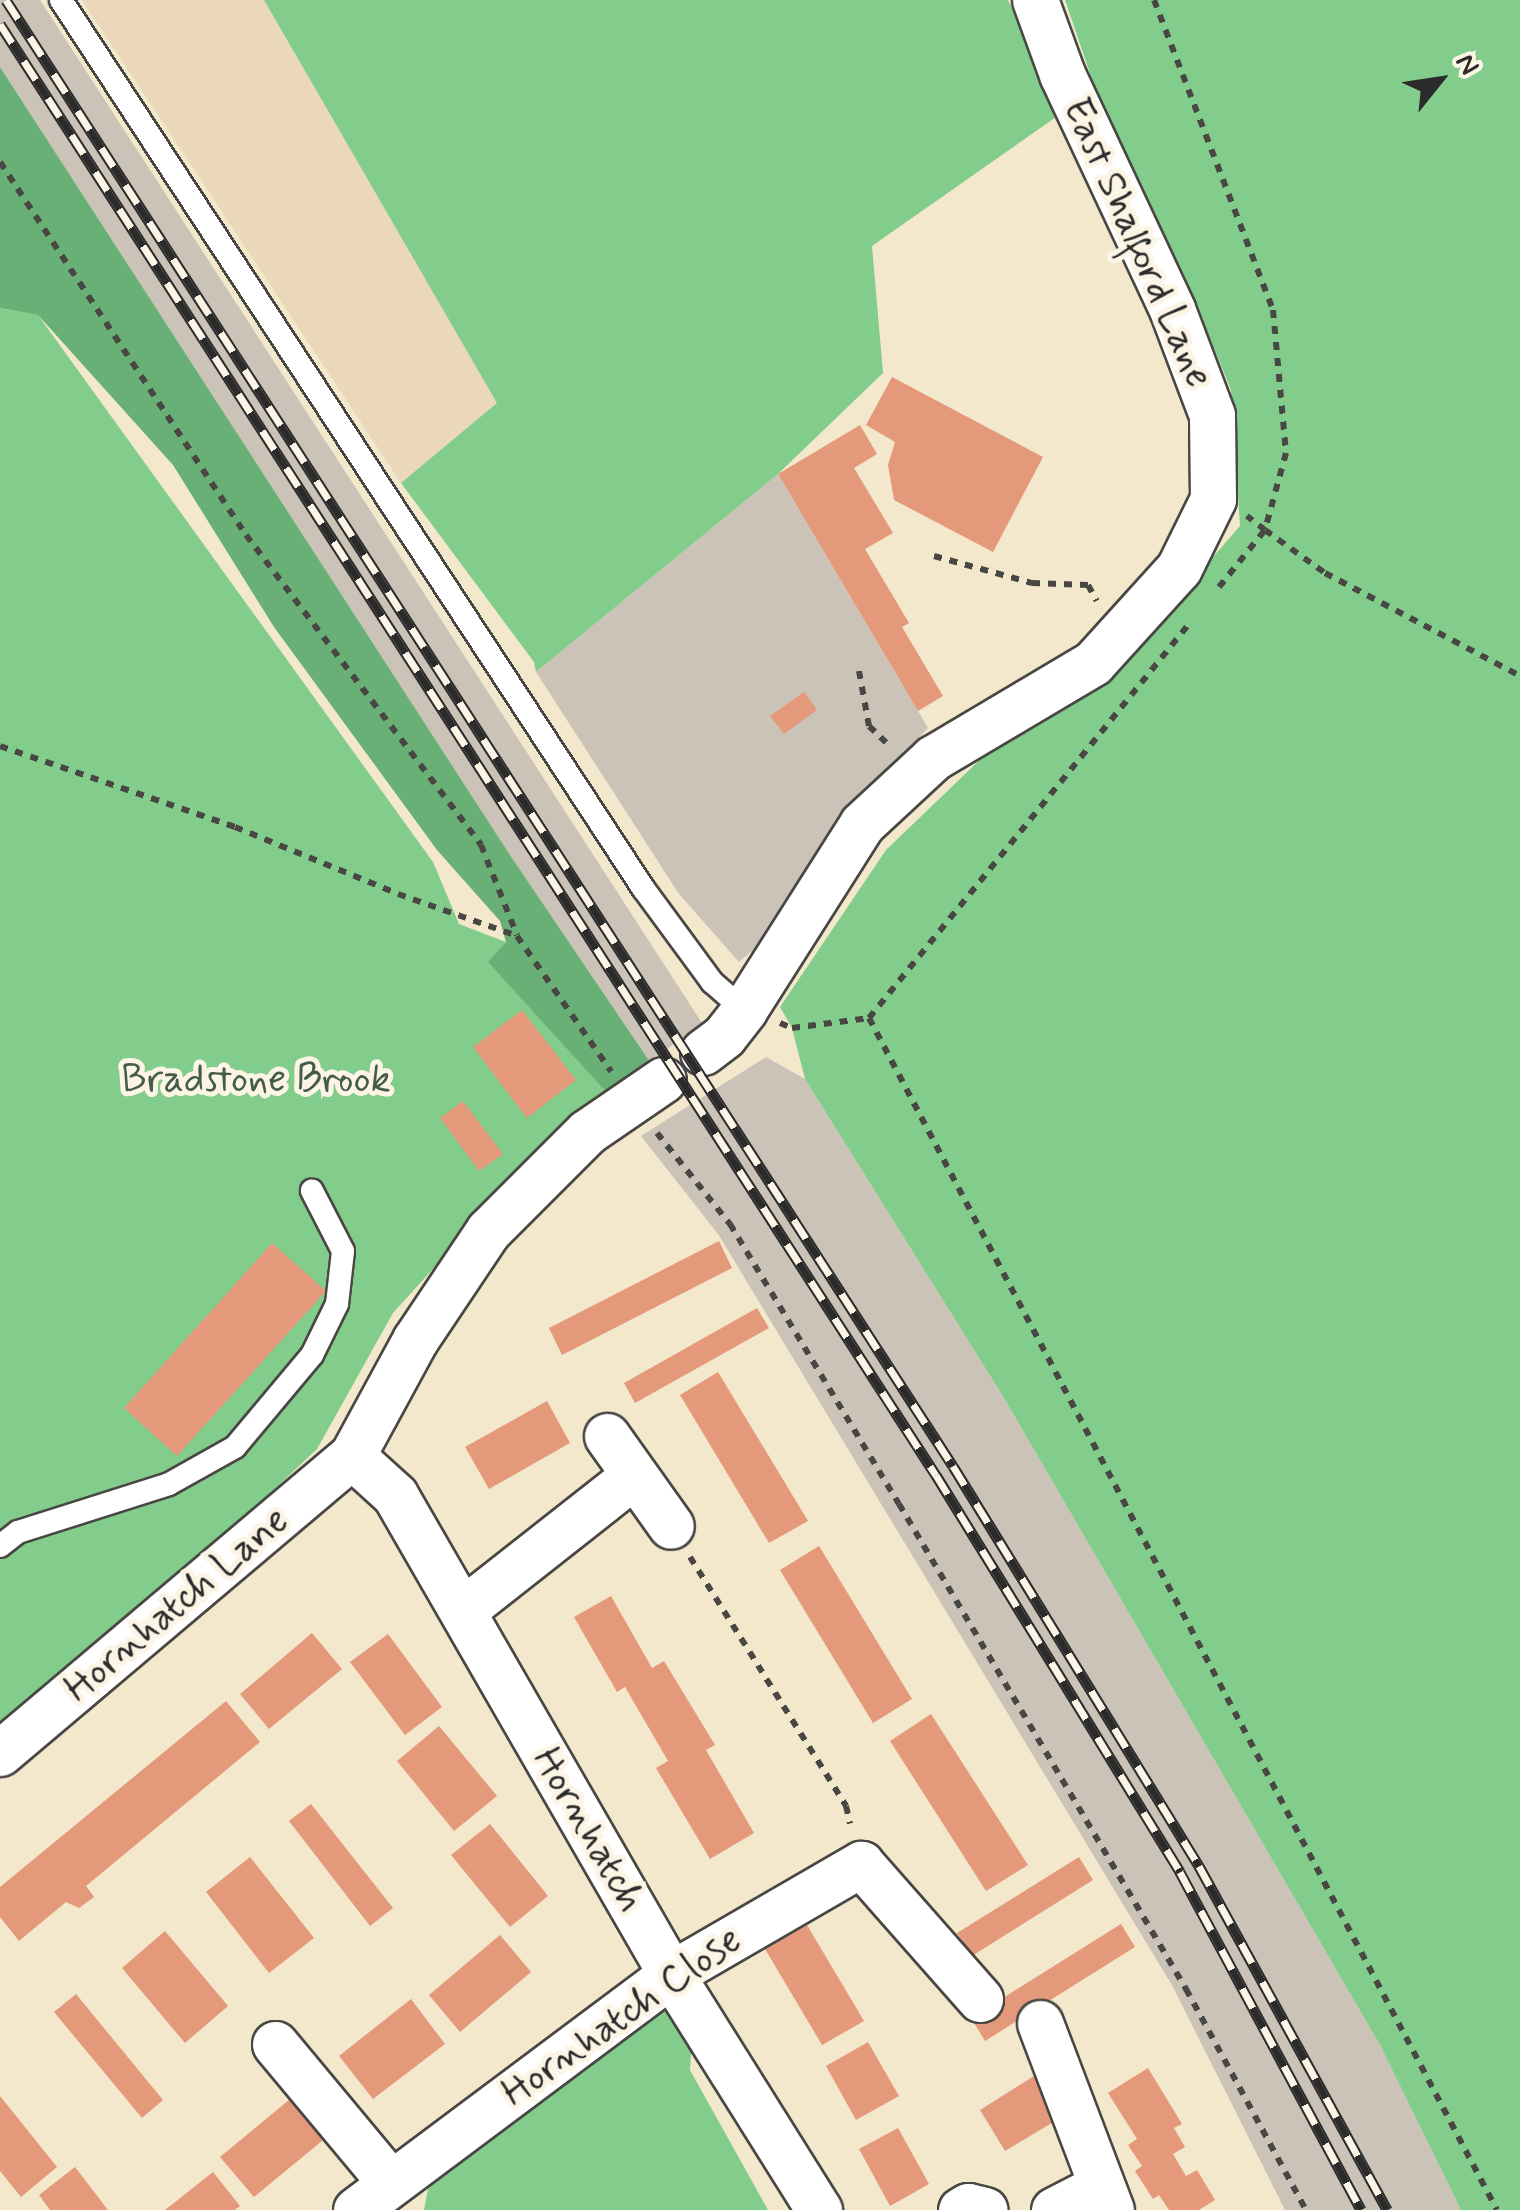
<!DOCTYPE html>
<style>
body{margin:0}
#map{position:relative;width:1520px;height:2210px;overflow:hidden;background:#f3e8cc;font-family:Mynerve,sans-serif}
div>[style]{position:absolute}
.built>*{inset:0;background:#ebd8ba}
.industrial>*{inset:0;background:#cbc3b8}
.green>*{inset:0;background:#82cd8b}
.forest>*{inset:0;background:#69b077}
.building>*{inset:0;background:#e4997b}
.path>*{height:6px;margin-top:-3px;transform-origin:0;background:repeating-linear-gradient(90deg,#494743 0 8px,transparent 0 16px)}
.roads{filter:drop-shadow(2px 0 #494743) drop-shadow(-2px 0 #494743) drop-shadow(0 2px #494743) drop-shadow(0 -2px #494743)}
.service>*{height:22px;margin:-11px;padding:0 11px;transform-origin:11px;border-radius:11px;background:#fff}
.minor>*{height:45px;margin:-22.5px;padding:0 22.5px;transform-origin:22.5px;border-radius:22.5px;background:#fff}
.rail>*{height:11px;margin-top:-5.5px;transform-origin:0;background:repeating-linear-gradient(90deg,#fcf5e5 0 22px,#2b2b2b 0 44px);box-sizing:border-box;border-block:2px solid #2b2b2b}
span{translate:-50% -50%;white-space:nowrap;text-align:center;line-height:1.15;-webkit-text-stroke:10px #fcf5e5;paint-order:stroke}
.street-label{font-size:40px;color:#2b2b2b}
.park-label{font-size:40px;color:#455c48}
.north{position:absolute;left:1390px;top:30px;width:100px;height:100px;-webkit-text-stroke:8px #fcf5e5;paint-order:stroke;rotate:60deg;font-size:28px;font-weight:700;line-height:40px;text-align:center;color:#2b2b2b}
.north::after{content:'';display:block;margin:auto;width:35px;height:45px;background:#2b2b2b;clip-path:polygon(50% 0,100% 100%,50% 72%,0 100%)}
</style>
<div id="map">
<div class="built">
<i style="clip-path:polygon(82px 0,264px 0,498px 403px,401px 483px)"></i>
</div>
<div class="industrial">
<i style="clip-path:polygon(0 0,40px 0,702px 1023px,650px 1062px,510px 855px,0 67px)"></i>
<i style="clip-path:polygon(778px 474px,928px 728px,822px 842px,776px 930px,739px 962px,679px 894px,536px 672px)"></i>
<i style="clip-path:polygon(766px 1057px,805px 1079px,1004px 1398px,1380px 2045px,1461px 2210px,1285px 2210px,1173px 1987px,718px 1234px,641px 1136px)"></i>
</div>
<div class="green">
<i style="clip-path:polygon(264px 0,1008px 0,1059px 115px,872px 246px,883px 373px,778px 474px,536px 672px,534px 662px,401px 483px,497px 403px)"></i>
<i style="clip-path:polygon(1065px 0,1520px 0,1520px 2210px,1461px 2210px,1380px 2045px,1004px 1398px,805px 1079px,792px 1028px,780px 1007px,886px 850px,988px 752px,1095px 692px,1240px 526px,1231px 390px,1184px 275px,1113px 141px)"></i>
<i style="clip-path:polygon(0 308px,38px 315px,433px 862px,459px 924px,506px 942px,489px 962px,607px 1093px,537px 1154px,393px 1313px,317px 1449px,135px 1621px,0 1735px)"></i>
<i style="clip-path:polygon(663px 2008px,679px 2018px,692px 2040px,690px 2070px,768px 2210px,424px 2210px,430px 2178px)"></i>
</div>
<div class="forest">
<i style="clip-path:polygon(0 67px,510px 855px,650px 1062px,607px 1093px,488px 962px,506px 942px,500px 921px,437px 850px,274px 627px,173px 465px,38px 315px,0 308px)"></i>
</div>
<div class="building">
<i style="clip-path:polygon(892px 377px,1043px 457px,993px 552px,894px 500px,888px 465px,895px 442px,866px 425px)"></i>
<i style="clip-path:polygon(860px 425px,877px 454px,854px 468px,893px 533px,865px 549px,909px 623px,902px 627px,943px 696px,918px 711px,778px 474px)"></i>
<i style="clip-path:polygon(804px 692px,817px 710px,784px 734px,770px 716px)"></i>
<i style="clip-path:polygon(522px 1010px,576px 1080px,527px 1118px,473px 1047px)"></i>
<i style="clip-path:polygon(463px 1101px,503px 1154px,479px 1171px,440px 1118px)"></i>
<i style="clip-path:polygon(719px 1241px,732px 1268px,562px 1355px,549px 1328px)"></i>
<i style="clip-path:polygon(272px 1243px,326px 1291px,177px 1456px,124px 1408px)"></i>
<i style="clip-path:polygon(757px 1308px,769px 1328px,635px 1403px,624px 1383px)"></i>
<i style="clip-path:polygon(718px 1372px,808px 1521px,769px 1543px,680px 1395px)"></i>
<i style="clip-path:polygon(547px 1401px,570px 1443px,489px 1489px,465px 1447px)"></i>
<i style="clip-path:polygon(819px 1546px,912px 1699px,873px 1723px,780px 1570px)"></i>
<i style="clip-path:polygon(611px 1596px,652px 1668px,664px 1661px,715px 1745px,706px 1750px,754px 1833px,710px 1859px,656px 1768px,668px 1761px,625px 1687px,617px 1692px,574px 1617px)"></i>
<i style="clip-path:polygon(312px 1633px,342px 1669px,269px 1729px,240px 1694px)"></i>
<i style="clip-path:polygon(388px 1634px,442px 1707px,405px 1735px,350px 1662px)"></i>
<i style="clip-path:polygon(226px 1701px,260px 1742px,86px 1886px,94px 1897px,79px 1908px,66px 1902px,19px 1941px,0 1917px,0 1887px)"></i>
<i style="clip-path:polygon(931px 1714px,1028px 1865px,986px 1891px,890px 1741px)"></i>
<i style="clip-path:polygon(439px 1726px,497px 1796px,454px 1831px,397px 1761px)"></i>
<i style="clip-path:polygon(311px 1804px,393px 1908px,370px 1926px,289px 1821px)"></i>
<i style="clip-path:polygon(490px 1824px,548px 1896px,510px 1927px,451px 1855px)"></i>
<i style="clip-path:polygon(250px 1857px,314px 1938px,269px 1973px,206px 1892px)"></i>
<i style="clip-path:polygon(1079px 1857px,1093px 1880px,972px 1956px,957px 1933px)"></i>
<i style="clip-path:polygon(1121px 1924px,1135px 1947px,985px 2041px,971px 2018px)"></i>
<i style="clip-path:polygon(807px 1925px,864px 2021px,822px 2045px,765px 1949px)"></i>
<i style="clip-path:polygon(165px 1931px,228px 2006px,185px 2043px,122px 1968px)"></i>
<i style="clip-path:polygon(500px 1935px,531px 1972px,460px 2032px,429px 1995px)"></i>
<i style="clip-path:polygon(76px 1994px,163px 2100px,142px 2118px,54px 2012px)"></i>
<i style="clip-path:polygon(411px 1999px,445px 2044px,373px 2099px,339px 2056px)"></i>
<i style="clip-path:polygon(868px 2042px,899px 2096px,856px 2120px,826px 2066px)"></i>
<i style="clip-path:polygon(1148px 2068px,1182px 2124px,1174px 2128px,1185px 2147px,1173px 2154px,1186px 2176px,1197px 2170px,1215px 2200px,1199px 2210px,1169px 2210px,1159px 2195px,1153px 2199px,1135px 2171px,1142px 2166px,1128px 2145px,1137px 2139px,1108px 2093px)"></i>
<i style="clip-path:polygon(1034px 2076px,1060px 2118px,1005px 2151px,980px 2110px)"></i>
<i style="clip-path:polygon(295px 2095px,328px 2136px,254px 2197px,220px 2157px)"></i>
<i style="clip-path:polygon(0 2096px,57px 2167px,21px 2197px,0 2171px)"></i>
<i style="clip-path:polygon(898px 2128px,929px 2184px,890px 2206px,859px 2149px)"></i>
<i style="clip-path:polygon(75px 2167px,108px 2210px,50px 2210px,39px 2195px)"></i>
<i style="clip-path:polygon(213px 2172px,240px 2206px,235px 2210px,165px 2210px)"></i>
</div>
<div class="path">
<i style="left:1154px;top:0;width:332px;rotate:69deg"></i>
<i style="left:1273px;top:310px;width:144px;rotate:84.8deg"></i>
<i style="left:1286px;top:453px;width:80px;rotate:105.3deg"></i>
<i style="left:1265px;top:530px;width:23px;rotate:-142deg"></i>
<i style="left:0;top:162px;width:447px;rotate:56.6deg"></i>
<i style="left:246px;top:535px;width:389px;rotate:52.8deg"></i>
<i style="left:481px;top:845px;width:97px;rotate:68.2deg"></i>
<i style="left:934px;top:556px;width:102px;rotate:15.4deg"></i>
<i style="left:1032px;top:583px;width:56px;rotate:2deg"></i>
<i style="left:1088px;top:585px;width:18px;rotate:61deg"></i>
<i style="left:1219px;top:587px;width:73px;rotate:-51.1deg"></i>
<i style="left:1265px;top:530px;width:74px;rotate:35.6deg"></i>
<i style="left:1325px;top:573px;width:221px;rotate:27.8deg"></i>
<i style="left:859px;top:671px;width:56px;rotate:79.7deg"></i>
<i style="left:869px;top:726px;width:30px;rotate:44deg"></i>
<i style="left:0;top:746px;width:249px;rotate:19deg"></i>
<i style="left:235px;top:827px;width:176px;rotate:22.3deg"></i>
<i style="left:398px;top:894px;width:126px;rotate:19.4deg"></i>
<i style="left:517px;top:936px;width:165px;rotate:55.2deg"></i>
<i style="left:869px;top:1018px;width:1347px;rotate:62.22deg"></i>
<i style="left:780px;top:1023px;width:13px;rotate:23deg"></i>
<i style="left:792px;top:1028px;width:78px;rotate:-7.4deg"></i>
<i style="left:869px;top:1018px;width:508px;rotate:-50.92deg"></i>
<i style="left:657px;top:1133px;width:117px;rotate:51.3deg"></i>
<i style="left:730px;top:1224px;width:327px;rotate:58.9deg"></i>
<i style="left:899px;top:1504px;width:564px;rotate:59.38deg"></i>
<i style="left:1186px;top:1989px;width:251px;rotate:61.5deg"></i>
<i style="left:690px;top:1557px;width:294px;rotate:57.9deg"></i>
<i style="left:846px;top:1806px;width:18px;rotate:77deg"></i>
</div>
<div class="roads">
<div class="service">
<i style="left:61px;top:0;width:1062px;rotate:56.76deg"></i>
<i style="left:643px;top:888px;width:117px;rotate:53.7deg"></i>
<i style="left:712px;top:982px;width:43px;rotate:41.2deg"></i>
<i style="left:0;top:1546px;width:23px;rotate:-38deg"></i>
<i style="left:18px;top:1532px;width:158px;rotate:-17.6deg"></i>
<i style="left:169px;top:1484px;width:76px;rotate:-29.3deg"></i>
<i style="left:235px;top:1447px;width:120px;rotate:-50.1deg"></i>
<i style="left:312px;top:1355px;width:57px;rotate:-63.9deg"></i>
<i style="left:337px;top:1304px;width:53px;rotate:-83.5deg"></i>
<i style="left:343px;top:1251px;width:68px;rotate:-117.3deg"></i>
</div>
<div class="minor">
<i style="left:703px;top:1052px;width:26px;rotate:-37deg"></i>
<i style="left:724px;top:1036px;width:33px;rotate:-52deg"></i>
<i style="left:744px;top:1010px;width:220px;rotate:-57.6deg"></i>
<i style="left:862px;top:824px;width:97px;rotate:-42.9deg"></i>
<i style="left:933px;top:758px;width:186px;rotate:-30.7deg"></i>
<i style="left:1093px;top:663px;width:128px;rotate:-47.8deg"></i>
<i style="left:1179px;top:568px;width:77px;rotate:-63.8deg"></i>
<i style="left:1213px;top:499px;width:84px;rotate:-90.7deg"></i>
<i style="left:1212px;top:415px;width:113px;rotate:-110.7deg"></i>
<i style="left:1172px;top:309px;width:259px;rotate:-115.1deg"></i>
<i style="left:1062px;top:74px;width:79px;rotate:-110deg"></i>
<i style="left:607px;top:1436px;width:110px;rotate:54.6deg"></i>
<i style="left:352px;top:1456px;width:58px;rotate:42.2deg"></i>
<i style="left:395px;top:1495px;width:553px;rotate:60.05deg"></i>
<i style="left:671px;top:1974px;width:279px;rotate:57.9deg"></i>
<i style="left:463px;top:1610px;width:216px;rotate:-38.2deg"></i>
<i style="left:0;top:1753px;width:461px;rotate:-40.2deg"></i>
<i style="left:352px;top:1456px;width:132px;rotate:-61.5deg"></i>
<i style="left:415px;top:1340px;width:131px;rotate:-56.2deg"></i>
<i style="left:488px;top:1231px;width:140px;rotate:-45deg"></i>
<i style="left:587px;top:1132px;width:92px;rotate:-34.4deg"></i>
<i style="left:1040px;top:2023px;width:200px;rotate:69.2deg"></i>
<i style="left:275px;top:2044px;width:181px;rotate:50.2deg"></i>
<i style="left:356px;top:2210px;width:394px;rotate:-36.8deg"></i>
<i style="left:671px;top:1974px;width:220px;rotate:-30.1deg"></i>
<i style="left:861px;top:1864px;width:180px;rotate:48.6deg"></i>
<i style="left:961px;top:2210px;width:8px;rotate:-30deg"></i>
<i style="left:968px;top:2206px;width:17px;rotate:13deg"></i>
<i style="left:1054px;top:2210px;width:53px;rotate:-27.1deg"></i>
</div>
</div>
<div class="rail">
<i style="left:6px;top:0;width:1745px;rotate:57.14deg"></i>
<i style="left:953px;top:1466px;width:470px;rotate:58.4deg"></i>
<i style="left:1199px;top:1866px;width:392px;rotate:61.3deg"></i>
<i style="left:0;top:24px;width:1727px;rotate:57.18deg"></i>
<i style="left:936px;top:1475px;width:466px;rotate:58.4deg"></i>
<i style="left:1180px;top:1872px;width:383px;rotate:61.8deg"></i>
</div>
<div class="street-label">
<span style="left:1137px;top:243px;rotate:66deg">East Shalford Lane</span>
<span style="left:177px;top:1605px;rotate:-40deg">Hornhatch Lane</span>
<span style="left:588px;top:1830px;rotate:60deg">Hornhatch</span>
<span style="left:622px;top:2017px;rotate:-35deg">Hornhatch Close</span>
</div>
<div class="park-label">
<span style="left:256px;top:1080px">Bradstone Brook</span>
</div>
<div class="north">N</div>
</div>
